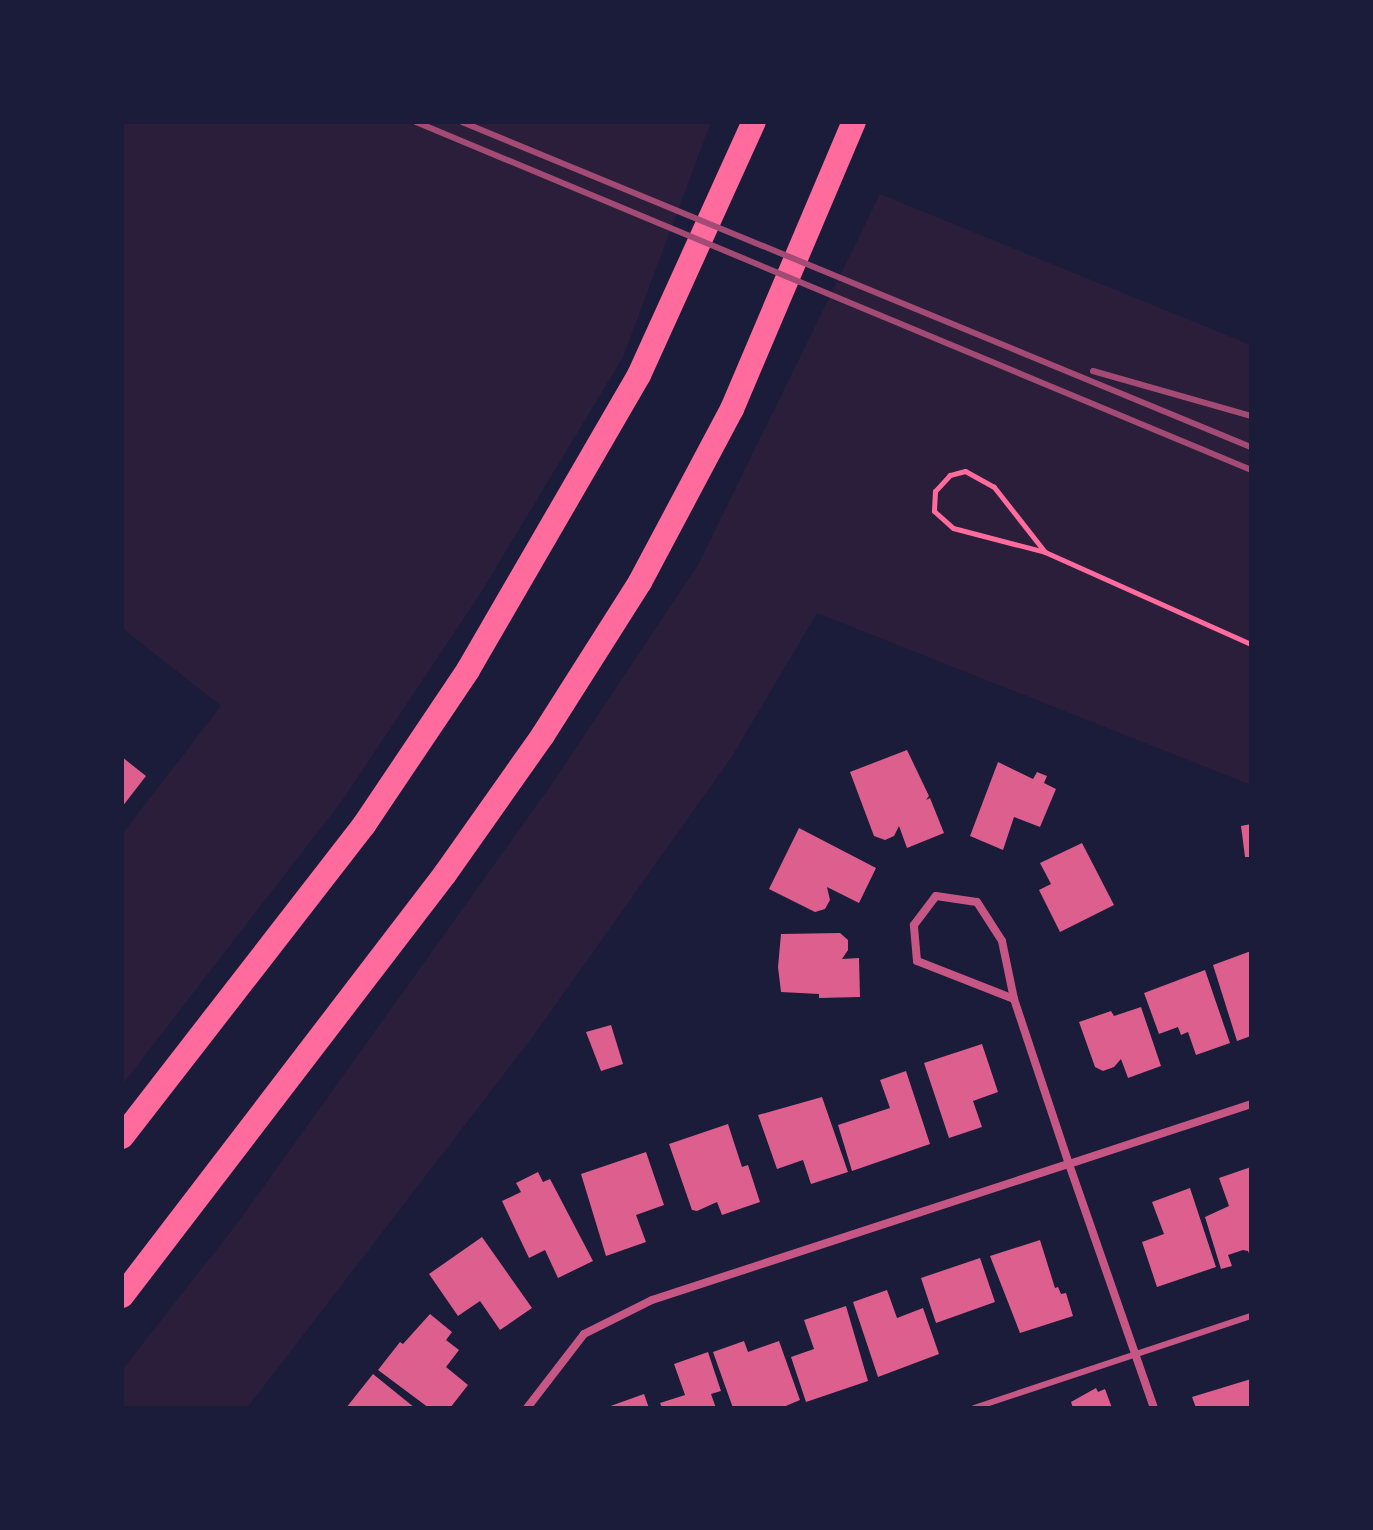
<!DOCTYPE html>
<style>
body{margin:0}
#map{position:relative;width:1373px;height:1530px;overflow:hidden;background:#1b1b3a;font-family:"Golos Text",sans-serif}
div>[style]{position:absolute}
.green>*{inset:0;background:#2a1e3b}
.building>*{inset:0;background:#dd5f8e}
.path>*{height:5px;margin:-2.5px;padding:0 2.5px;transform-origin:2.5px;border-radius:2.5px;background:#ff6b9d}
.service>*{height:6px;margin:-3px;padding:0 3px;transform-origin:3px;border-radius:3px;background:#c65784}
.minor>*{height:8px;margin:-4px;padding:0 4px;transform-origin:4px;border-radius:4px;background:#c65784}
.motorway>*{height:24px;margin:-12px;padding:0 12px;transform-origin:12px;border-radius:12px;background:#ff6b9d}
.rail>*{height:6px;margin:-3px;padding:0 3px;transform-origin:3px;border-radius:3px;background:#a44b75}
span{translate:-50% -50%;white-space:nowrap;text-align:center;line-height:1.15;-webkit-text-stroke:6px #1b1b3a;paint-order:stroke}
.frame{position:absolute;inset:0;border:124px solid #1b1b3a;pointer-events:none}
</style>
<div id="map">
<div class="green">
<i style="clip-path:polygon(122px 122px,711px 122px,623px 357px,480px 594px,341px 802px,122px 1085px,122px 834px,221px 706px,122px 628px)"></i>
<i style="clip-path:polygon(880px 194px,1251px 345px,1251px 785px,817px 613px,731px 758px,531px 1039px,247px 1408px,122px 1408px,122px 1370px,239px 1221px,554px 781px,698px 565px)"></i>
</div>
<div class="building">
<i style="clip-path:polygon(907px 750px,929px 796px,926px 800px,930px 798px,944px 833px,907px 848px,899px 826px,894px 836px,885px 840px,874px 836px,850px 772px)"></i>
<i style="clip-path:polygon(122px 757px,146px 776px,122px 807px)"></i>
<i style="clip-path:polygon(998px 762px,1033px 779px,1037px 772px,1047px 776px,1044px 783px,1056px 789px,1040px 827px,1014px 817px,1003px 850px,970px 836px)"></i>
<i style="clip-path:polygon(1251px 824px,1251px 857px,1245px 857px,1241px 826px)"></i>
<i style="clip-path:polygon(799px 828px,876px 868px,859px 903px,827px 887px,830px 900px,825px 909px,815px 912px,769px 889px)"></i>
<i style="clip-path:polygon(1082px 843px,1114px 905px,1060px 932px,1039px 890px,1051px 884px,1040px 863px)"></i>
<i style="clip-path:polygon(840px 933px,848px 940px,848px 950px,842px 959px,859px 958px,860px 997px,819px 998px,819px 994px,781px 992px,778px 967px,781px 934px)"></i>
<i style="clip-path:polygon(1251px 951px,1251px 1036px,1237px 1041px,1213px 965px)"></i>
<i style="clip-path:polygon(1205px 970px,1230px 1043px,1196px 1055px,1188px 1032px,1181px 1035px,1178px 1027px,1159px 1034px,1144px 993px)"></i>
<i style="clip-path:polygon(1141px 1007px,1161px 1066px,1128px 1078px,1121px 1059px,1114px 1067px,1103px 1071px,1095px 1067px,1079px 1022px,1111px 1011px,1114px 1016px)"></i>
<i style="clip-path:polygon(611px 1025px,623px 1064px,601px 1071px,586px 1032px)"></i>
<i style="clip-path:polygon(982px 1044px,998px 1092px,973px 1101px,982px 1127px,949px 1138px,924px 1063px)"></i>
<i style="clip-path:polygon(906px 1071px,930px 1144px,852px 1171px,838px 1125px,890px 1108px,880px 1080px)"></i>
<i style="clip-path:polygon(822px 1097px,848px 1172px,811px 1184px,803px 1160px,777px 1169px,758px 1115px)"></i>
<i style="clip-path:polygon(728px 1124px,742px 1167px,748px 1165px,760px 1202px,722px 1215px,717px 1202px,697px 1211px,692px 1210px,669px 1144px)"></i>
<i style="clip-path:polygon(646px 1152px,664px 1205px,636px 1215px,646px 1242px,606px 1256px,581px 1174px)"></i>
<i style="clip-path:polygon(1251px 1167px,1251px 1259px,1248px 1251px,1243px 1250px,1228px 1255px,1232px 1266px,1221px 1269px,1205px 1217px,1229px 1206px,1219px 1178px)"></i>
<i style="clip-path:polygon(538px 1172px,543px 1182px,550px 1179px,593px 1261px,558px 1278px,545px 1250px,529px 1258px,502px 1201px,521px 1192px,516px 1183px)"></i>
<i style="clip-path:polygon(1190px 1188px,1216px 1267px,1157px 1287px,1142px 1242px,1164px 1234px,1152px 1202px)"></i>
<i style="clip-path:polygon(482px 1237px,532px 1308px,500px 1330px,480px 1301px,458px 1316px,429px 1274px)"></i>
<i style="clip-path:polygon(1040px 1240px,1055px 1288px,1058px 1287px,1061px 1294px,1066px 1293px,1073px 1316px,1020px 1333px,990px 1256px)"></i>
<i style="clip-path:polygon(980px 1258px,995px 1302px,936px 1323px,921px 1278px)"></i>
<i style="clip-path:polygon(887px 1290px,897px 1318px,923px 1308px,939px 1354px,878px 1377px,853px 1302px)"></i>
<i style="clip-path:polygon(846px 1306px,868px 1381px,806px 1402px,791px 1357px,814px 1349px,804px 1320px)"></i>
<i style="clip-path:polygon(430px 1314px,452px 1332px,446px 1340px,459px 1350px,446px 1367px,468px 1385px,450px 1408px,429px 1408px,378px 1370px,400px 1342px,403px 1344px)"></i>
<i style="clip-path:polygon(744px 1341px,748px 1352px,779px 1341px,800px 1400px,781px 1408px,733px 1408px,713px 1352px)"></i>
<i style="clip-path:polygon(708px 1352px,721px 1391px,711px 1394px,716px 1408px,662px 1408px,660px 1403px,685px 1395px,674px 1364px)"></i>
<i style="clip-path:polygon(373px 1374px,415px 1408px,346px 1408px)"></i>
<i style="clip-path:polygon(1251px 1379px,1251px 1408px,1196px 1408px,1192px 1397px)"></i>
<i style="clip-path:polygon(1096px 1388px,1098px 1392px,1105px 1389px,1112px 1408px,1073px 1408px,1071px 1402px)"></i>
<i style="clip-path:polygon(644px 1394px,649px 1408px,605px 1408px)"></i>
</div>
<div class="path">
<i style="left:1045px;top:552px;width:83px;rotate:-128.1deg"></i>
<i style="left:994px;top:487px;width:33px;rotate:-151deg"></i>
<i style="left:965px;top:471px;width:16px;rotate:165deg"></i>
<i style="left:950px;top:475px;width:22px;rotate:133deg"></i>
<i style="left:935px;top:491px;width:20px;rotate:93deg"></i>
<i style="left:934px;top:511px;width:25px;rotate:42deg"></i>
<i style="left:953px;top:528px;width:95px;rotate:14.6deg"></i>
<i style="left:1045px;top:552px;width:226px;rotate:24.1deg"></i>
</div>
<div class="service">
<i style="left:974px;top:1408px;width:292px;rotate:-18.4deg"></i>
</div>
<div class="minor">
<i style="left:1014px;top:999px;width:104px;rotate:-158.6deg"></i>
<i style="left:917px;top:961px;width:36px;rotate:-95deg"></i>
<i style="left:914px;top:925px;width:36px;rotate:-53deg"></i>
<i style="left:936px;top:896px;width:41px;rotate:8.3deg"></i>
<i style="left:977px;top:902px;width:46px;rotate:57.3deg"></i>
<i style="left:1002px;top:941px;width:59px;rotate:78.3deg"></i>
<i style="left:1014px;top:999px;width:174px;rotate:71.6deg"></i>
<i style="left:1069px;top:1164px;width:192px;rotate:-18.2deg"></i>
<i style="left:527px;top:1408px;width:93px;rotate:-52.4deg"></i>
<i style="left:584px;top:1334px;width:76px;rotate:-26.6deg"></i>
<i style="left:652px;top:1300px;width:439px;rotate:-18.1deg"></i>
<i style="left:1069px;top:1164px;width:258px;rotate:70.8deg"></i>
</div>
<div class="motorway">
<i style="left:122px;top:1137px;width:395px;rotate:-52.2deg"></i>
<i style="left:364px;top:825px;width:187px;rotate:-56.1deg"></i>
<i style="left:468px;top:670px;width:341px;rotate:-59.9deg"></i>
<i style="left:639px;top:375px;width:278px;rotate:-65.6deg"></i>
<i style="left:122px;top:1296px;width:531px;rotate:-52.57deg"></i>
<i style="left:445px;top:874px;width:170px;rotate:-54.8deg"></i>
<i style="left:543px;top:735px;width:181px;rotate:-57.6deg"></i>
<i style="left:640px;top:582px;width:196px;rotate:-62deg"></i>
<i style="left:732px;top:409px;width:312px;rotate:-67deg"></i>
</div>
<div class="rail">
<i style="left:416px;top:122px;width:905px;rotate:22.62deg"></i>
<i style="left:462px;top:122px;width:853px;rotate:22.39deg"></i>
<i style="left:1093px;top:371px;width:164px;rotate:15.9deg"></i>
</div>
<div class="frame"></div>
</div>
